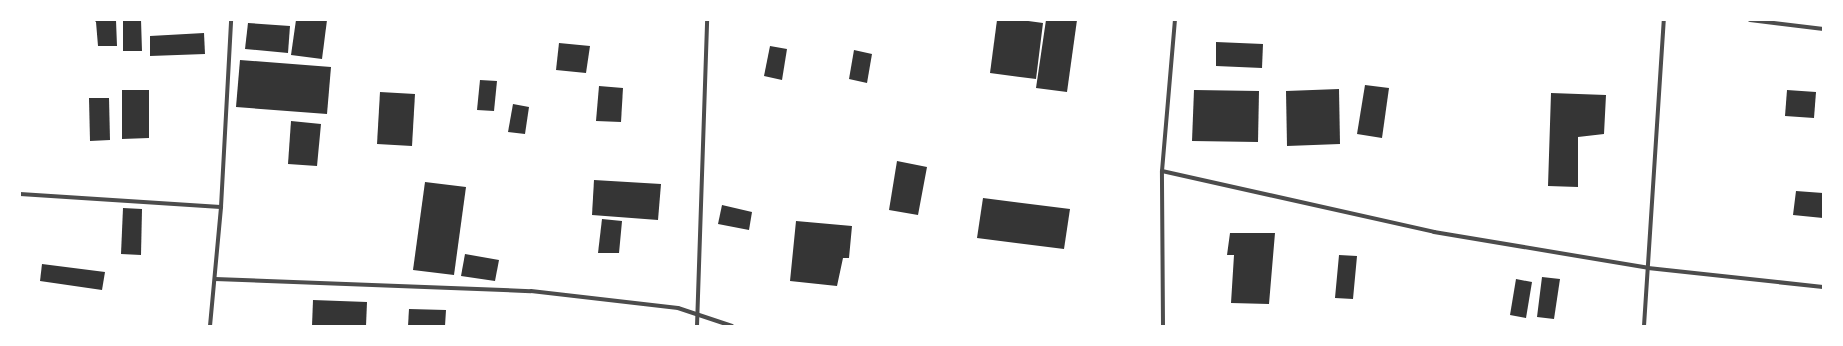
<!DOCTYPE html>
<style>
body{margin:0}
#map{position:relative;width:1843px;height:346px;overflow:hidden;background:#fff;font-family:"Titillium Web",sans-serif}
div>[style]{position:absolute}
.building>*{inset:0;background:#353535}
.minor>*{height:4px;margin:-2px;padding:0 2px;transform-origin:2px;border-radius:2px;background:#4c4c4c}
span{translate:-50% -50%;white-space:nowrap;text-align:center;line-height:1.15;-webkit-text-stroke:3px #fff;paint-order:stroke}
.frame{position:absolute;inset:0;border:21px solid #fff;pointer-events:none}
</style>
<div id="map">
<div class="building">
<i style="clip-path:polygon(94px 20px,116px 20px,117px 46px,98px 46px,96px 22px)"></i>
<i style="clip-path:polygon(123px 20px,141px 20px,142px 51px,123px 51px)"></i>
<i style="clip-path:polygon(296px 20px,327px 20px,322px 59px,291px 55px)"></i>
<i style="clip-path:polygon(997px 20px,1021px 20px,1043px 23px,1036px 79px,990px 73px)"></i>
<i style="clip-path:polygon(1046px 20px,1077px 20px,1067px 92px,1036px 88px)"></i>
<i style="clip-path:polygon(248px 23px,290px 26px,288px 53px,245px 49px)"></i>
<i style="clip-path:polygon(204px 33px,205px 54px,150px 56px,150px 36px)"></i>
<i style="clip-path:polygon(1216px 42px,1263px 44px,1262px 68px,1216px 66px)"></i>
<i style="clip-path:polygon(559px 43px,590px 46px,586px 73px,556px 70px)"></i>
<i style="clip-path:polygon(770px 46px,787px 49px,782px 80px,764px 76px)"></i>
<i style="clip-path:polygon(854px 50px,872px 54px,867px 83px,849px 79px)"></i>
<i style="clip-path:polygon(240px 60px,331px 67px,327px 114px,236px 107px)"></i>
<i style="clip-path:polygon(480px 80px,497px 81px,494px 111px,477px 110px)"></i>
<i style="clip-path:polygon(1365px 85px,1389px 88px,1382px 138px,1357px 134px)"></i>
<i style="clip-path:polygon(599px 86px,623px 88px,621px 122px,596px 121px)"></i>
<i style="clip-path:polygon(1339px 89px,1340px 144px,1287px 146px,1286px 91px)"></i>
<i style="clip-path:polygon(122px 90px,149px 90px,149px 138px,122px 139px)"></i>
<i style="clip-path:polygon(1194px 90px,1259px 91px,1258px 142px,1192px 141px)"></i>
<i style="clip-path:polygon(1787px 90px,1816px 92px,1814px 118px,1785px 116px)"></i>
<i style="clip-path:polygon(380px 92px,415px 94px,412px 146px,377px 144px)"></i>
<i style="clip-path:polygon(1551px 93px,1606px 95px,1604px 134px,1578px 137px,1578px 187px,1548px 186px)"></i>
<i style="clip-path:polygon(89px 98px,109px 98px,110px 140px,90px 141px)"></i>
<i style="clip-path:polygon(513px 104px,529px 107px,525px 134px,508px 132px)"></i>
<i style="clip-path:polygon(291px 121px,321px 124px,317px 166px,288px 164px)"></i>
<i style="clip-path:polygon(897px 161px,927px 167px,918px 215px,889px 210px)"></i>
<i style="clip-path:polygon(594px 180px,661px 184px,658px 220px,592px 215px)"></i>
<i style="clip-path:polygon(425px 182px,466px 187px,454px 275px,413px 270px)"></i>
<i style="clip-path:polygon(1796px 191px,1823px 193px,1823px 218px,1793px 215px)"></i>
<i style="clip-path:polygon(983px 198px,1070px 209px,1064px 249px,977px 238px)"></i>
<i style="clip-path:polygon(722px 205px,752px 212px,749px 230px,718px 224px)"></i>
<i style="clip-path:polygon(123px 208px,142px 209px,141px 255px,121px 254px)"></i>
<i style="clip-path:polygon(602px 219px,622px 221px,619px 253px,598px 253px)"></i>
<i style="clip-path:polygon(796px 221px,852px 226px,849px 258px,843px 258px,837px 286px,790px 281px)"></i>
<i style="clip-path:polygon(1230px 233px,1275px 233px,1269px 304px,1231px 303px,1234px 255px,1227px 255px)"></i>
<i style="clip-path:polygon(465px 254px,499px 260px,495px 281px,461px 276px)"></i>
<i style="clip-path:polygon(1339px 255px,1357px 256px,1353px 299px,1335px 298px)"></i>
<i style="clip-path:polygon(42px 264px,105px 272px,102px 290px,40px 281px)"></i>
<i style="clip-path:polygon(1542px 277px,1560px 279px,1554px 319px,1537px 317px)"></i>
<i style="clip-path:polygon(1516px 279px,1532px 282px,1526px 318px,1510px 315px)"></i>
<i style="clip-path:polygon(313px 300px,367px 302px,366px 326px,312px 326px)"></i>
<i style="clip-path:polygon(409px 309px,446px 310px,445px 326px,408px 326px)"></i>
</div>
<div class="minor">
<i style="left:1750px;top:20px;width:74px;rotate:7deg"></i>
<i style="left:1162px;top:171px;width:279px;rotate:12.6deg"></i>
<i style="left:1434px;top:232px;width:217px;rotate:9.5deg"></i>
<i style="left:1648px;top:268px;width:176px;rotate:6.2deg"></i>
<i style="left:20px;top:194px;width:201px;rotate:3.7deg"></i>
<i style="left:215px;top:279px;width:316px;rotate:2.2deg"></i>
<i style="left:531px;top:291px;width:148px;rotate:6.6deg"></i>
<i style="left:678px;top:308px;width:57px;rotate:18.4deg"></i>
<i style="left:210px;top:326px;width:120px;rotate:-84.7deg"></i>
<i style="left:221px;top:207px;width:187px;rotate:-86.9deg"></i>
<i style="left:697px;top:326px;width:306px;rotate:-88.1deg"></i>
<i style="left:1163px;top:326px;width:155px;rotate:-90.4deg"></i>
<i style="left:1162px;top:171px;width:152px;rotate:-85.1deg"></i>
<i style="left:1644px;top:326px;width:307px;rotate:-86.3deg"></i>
</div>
<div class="frame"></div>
</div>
